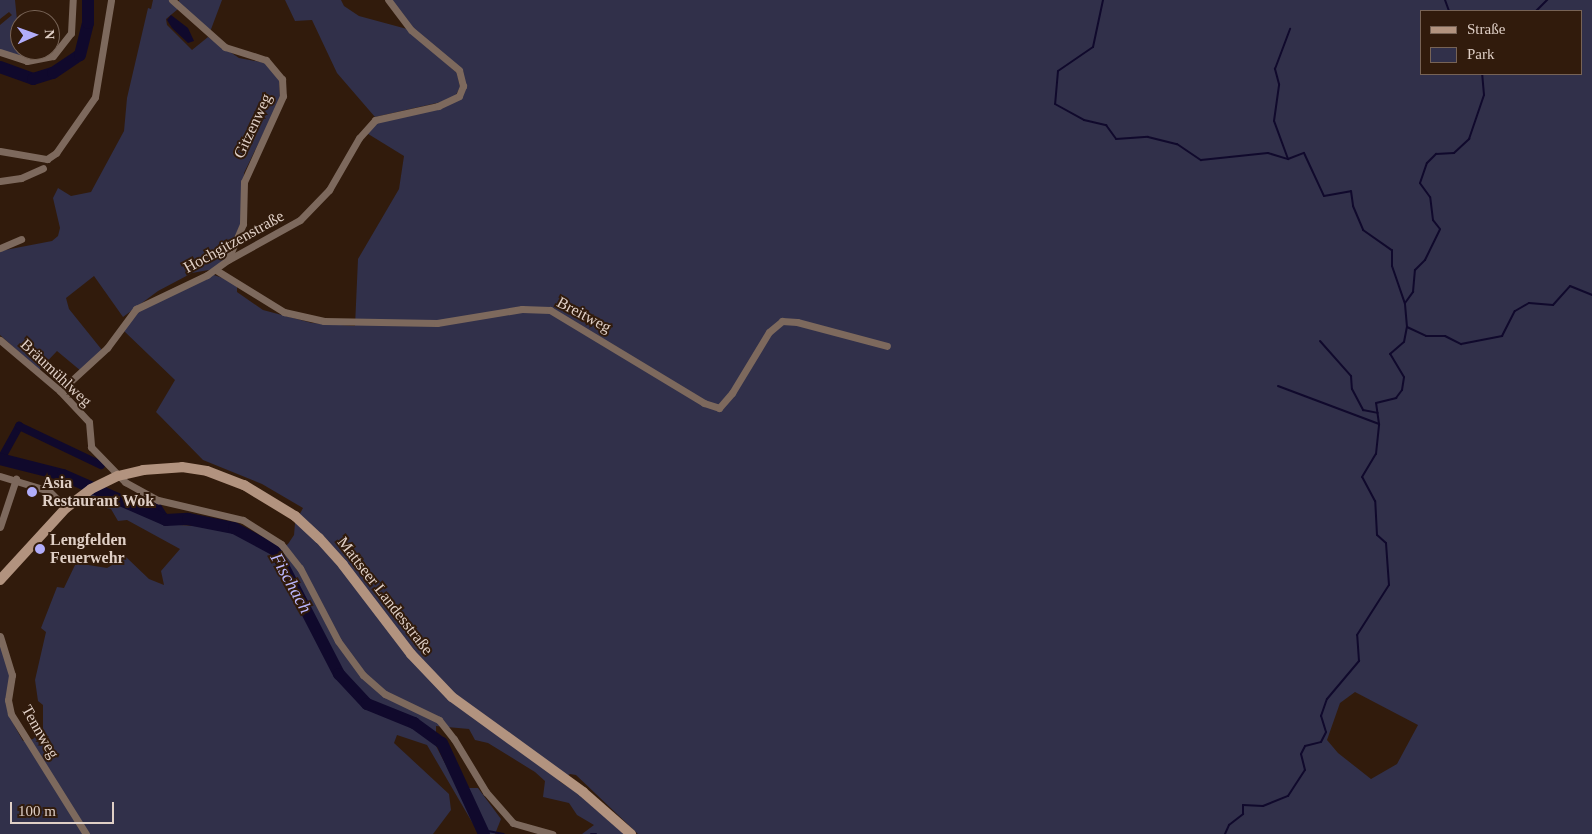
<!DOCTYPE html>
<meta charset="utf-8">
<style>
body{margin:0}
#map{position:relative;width:1592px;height:834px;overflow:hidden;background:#311b0c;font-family:Georgia,serif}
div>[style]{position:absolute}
.green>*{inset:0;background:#31304a}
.water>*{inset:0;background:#10092c}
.stream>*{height:2px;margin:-1px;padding:0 1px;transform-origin:1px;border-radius:1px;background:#10092c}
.canal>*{height:8px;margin:-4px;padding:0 4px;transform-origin:4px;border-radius:4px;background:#10092c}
.river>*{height:12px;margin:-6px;padding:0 6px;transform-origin:6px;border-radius:6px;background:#10092c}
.minor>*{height:7px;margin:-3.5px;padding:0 3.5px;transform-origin:3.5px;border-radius:3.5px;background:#7d695d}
.secondary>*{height:10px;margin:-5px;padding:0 5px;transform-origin:5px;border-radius:5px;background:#b2937f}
.dots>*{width:14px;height:14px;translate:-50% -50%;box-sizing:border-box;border:2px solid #311b0c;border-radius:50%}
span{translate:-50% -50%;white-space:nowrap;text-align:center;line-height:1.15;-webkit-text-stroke:4px #311b0c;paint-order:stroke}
.street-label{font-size:16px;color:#dfcfc6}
.poi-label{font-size:16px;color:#dfcfc6;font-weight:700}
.left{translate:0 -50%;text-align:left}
.water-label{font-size:18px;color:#bab7fd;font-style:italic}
.legend{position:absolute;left:1420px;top:10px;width:162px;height:65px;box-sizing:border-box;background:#311b0c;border:1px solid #776356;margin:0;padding:6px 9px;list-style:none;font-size:15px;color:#dfcfc6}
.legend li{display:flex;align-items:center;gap:10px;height:25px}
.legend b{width:25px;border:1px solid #776356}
.north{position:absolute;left:10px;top:10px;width:50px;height:50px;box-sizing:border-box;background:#311b0c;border:1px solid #776356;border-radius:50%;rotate:88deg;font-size:14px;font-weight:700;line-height:20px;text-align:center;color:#dfcfc6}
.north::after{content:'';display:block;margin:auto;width:18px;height:22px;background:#b1adfa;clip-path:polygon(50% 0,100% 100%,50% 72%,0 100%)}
.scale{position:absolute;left:10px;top:802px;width:104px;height:22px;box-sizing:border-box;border:2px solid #dfcfc6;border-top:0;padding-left:6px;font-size:15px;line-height:18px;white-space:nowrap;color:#dfcfc6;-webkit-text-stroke:4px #311b0c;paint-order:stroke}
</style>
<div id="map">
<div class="green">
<i style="clip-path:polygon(0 0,15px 0,20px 50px,24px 59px,0 50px,0 25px,12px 15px,9px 12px,0 19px)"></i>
<i style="clip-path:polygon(153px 0,169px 0,178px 9px,166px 19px,167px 25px,192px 50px,208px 37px,239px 58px,266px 63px,279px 77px,280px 99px,244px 173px,242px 221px,225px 260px,214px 269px,192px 273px,158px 291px,123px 317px,94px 276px,66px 298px,69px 309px,102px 350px,81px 371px,57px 351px,39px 370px,0 335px,0 251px,52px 241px,58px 236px,60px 228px,53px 198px,58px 188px,71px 196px,91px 192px,124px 131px,127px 98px,148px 8px,151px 9px)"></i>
<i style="clip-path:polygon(179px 0,222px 0,210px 32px,179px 3px)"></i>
<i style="clip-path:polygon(285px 0,341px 0,344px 6px,359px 16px,407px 29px,457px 73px,460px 87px,456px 95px,450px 100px,375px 117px,337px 73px,312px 20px,295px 21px)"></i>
<i style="clip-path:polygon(evenodd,390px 0,1592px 0,1592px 834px,638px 834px,576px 775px,570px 774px,559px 781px,585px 798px,627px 834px,582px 834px,594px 825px,577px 815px,569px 803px,543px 797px,545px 781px,535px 772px,488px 743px,475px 740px,469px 729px,436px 726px,436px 746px,458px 788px,478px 788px,501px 819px,495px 834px,479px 834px,427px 745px,397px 735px,394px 743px,449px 794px,451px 810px,433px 834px,0 834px,0 641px,10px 677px,8px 689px,14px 725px,23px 741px,33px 739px,43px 729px,43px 705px,38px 701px,35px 680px,46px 632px,41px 628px,57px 587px,64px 588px,76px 563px,107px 568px,126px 557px,149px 579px,164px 585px,161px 571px,180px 549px,127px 520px,118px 521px,111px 509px,92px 505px,86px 500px,91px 495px,99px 491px,164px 524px,209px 527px,239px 533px,274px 553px,288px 544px,294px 535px,295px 523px,303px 508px,262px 484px,203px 460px,156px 412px,175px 380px,124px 331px,133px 313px,211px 274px,237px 283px,237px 292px,263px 310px,312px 323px,355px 326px,358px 259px,399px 189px,404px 156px,365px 132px,374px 123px,452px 103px,458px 97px,464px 78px,409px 26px,390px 0,1421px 11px,1581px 11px,1581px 74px,1421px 74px,1421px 11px,390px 0,1355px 692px,1418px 725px,1397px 764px,1371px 779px,1338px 753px,1327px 740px,1340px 703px,1355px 692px)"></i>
</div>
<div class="water">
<i style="clip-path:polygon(171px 15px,188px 28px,194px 41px,188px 43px,172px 28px,167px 20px)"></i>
</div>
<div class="stream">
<i style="left:1103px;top:0;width:48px;rotate:102deg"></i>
<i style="left:1093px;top:47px;width:42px;rotate:145.6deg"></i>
<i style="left:1058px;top:71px;width:33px;rotate:95deg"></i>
<i style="left:1055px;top:104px;width:33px;rotate:29deg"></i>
<i style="left:1084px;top:120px;width:23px;rotate:13deg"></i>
<i style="left:1106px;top:125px;width:17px;rotate:54deg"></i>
<i style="left:1116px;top:139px;width:32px;rotate:-4deg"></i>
<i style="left:1148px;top:137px;width:30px;rotate:14deg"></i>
<i style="left:1177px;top:144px;width:29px;rotate:34deg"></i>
<i style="left:1201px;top:160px;width:67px;rotate:-6deg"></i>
<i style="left:1268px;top:153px;width:21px;rotate:17deg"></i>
<i style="left:1288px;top:159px;width:17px;rotate:-21deg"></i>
<i style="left:1304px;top:153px;width:47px;rotate:65.1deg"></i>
<i style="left:1324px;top:196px;width:27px;rotate:-10deg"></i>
<i style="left:1351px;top:191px;width:15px;rotate:82deg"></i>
<i style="left:1353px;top:206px;width:26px;rotate:67deg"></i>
<i style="left:1363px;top:230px;width:35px;rotate:35deg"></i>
<i style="left:1392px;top:250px;width:16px;rotate:90deg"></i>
<i style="left:1392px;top:266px;width:39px;rotate:71deg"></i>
<i style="left:1445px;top:0;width:12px;rotate:70deg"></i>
<i style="left:1536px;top:11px;width:16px;rotate:-45deg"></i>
<i style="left:1288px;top:159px;width:40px;rotate:-110.2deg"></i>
<i style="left:1274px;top:121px;width:37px;rotate:-82deg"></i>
<i style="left:1279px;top:84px;width:16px;rotate:-105deg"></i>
<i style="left:1275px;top:69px;width:43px;rotate:-69.4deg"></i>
<i style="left:1407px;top:327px;width:21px;rotate:25deg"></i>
<i style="left:1426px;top:336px;width:19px"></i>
<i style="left:1445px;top:336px;width:18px;rotate:27deg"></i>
<i style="left:1461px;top:344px;width:42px;rotate:-11deg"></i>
<i style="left:1502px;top:336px;width:28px;rotate:-63deg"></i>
<i style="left:1515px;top:311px;width:16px;rotate:-30deg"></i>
<i style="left:1529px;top:303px;width:24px;rotate:5deg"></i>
<i style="left:1553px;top:305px;width:25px;rotate:-48deg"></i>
<i style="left:1570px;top:286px;width:24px;rotate:22deg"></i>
<i style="left:1320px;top:341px;width:47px;rotate:48.5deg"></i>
<i style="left:1351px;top:376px;width:13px;rotate:86deg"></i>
<i style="left:1352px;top:389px;width:24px;rotate:62deg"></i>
<i style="left:1363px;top:410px;width:15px;rotate:11deg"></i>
<i style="left:1278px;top:386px;width:108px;rotate:20.6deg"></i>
<i style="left:483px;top:830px;width:21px;rotate:11deg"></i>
<i style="left:591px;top:834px;width:5px"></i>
<i style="left:1225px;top:834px;width:10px;rotate:-66deg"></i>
<i style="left:1229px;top:825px;width:18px;rotate:-38deg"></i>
<i style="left:1243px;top:814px;width:9px;rotate:-90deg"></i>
<i style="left:1243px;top:805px;width:20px;rotate:3deg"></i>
<i style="left:1263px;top:806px;width:27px;rotate:-22deg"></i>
<i style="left:1288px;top:796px;width:31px;rotate:-57deg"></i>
<i style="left:1305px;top:770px;width:16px;rotate:-104deg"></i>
<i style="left:1301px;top:754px;width:9px;rotate:-63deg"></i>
<i style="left:1305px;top:746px;width:16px;rotate:-14deg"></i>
<i style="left:1321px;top:742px;width:11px;rotate:-63deg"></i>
<i style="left:1326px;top:732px;width:17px;rotate:-107deg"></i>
<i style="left:1321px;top:716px;width:18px;rotate:-71deg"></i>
<i style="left:1327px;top:699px;width:50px;rotate:-49.9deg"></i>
<i style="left:1359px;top:661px;width:26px;rotate:-94deg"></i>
<i style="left:1357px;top:635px;width:59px;rotate:-57.4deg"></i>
<i style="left:1389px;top:585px;width:42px;rotate:-94.1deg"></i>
<i style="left:1386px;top:543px;width:12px;rotate:-138deg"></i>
<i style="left:1377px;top:535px;width:34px;rotate:-93deg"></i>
<i style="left:1375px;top:501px;width:27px;rotate:-118deg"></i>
<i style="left:1362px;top:477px;width:27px;rotate:-59deg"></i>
<i style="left:1376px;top:454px;width:30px;rotate:-84deg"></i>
<i style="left:1379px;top:424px;width:21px;rotate:-98deg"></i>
<i style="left:1376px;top:403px;width:21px;rotate:-14deg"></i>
<i style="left:1396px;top:398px;width:10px;rotate:-53deg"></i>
<i style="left:1402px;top:390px;width:13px;rotate:-81deg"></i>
<i style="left:1404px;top:377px;width:27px;rotate:-121deg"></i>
<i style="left:1390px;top:354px;width:18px;rotate:-41deg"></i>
<i style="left:1404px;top:342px;width:15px;rotate:-79deg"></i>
<i style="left:1407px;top:327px;width:24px;rotate:-95deg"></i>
<i style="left:1405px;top:303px;width:14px;rotate:-54deg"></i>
<i style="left:1413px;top:292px;width:22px;rotate:-85deg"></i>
<i style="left:1415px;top:270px;width:14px;rotate:-45deg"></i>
<i style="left:1425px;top:260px;width:34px;rotate:-64deg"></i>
<i style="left:1440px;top:229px;width:11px;rotate:-128deg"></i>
<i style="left:1433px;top:220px;width:23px;rotate:-97deg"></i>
<i style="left:1430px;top:197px;width:17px;rotate:-126deg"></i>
<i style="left:1420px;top:183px;width:21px;rotate:-71deg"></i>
<i style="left:1427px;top:163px;width:13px;rotate:-45deg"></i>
<i style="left:1436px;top:154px;width:18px;rotate:-3deg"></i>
<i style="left:1454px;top:153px;width:21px;rotate:-43deg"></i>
<i style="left:1469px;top:139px;width:46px;rotate:-71.2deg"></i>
<i style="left:1484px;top:95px;width:21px;rotate:-95deg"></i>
</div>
<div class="canal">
<i style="left:1px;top:459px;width:38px;rotate:-61deg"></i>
<i style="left:19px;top:426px;width:91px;rotate:25.4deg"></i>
<i style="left:154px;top:501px;width:22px;rotate:58deg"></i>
</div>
<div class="river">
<i style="left:0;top:67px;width:35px;rotate:20deg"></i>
<i style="left:33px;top:79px;width:21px;rotate:-17deg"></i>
<i style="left:53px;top:73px;width:32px;rotate:-34deg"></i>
<i style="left:80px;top:55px;width:33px;rotate:-76deg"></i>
<i style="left:88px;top:23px;width:23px;rotate:-90deg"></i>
<i style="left:0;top:459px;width:65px;rotate:14.3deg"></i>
<i style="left:63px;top:475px;width:112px;rotate:23.6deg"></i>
<i style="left:166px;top:520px;width:22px;rotate:-3deg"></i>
<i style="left:188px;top:519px;width:47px;rotate:11.1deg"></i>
<i style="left:234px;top:528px;width:47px;rotate:28.2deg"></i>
<i style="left:275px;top:550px;width:140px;rotate:62.7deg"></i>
<i style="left:339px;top:674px;width:41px;rotate:47deg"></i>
<i style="left:367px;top:704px;width:51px;rotate:22deg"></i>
<i style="left:414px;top:723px;width:34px;rotate:36deg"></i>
<i style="left:442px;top:743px;width:100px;rotate:65.2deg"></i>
</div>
<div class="minor">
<i style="left:172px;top:0;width:71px;rotate:41.6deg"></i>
<i style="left:225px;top:47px;width:43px;rotate:17.6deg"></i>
<i style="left:266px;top:60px;width:25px;rotate:50deg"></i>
<i style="left:282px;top:79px;width:17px;rotate:87deg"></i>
<i style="left:283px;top:96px;width:94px;rotate:114.4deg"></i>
<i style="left:244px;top:182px;width:42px;rotate:91.4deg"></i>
<i style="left:243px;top:224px;width:38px;rotate:113deg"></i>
<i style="left:0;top:52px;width:28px;rotate:18deg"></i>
<i style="left:27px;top:61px;width:26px;rotate:-11deg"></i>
<i style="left:53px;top:56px;width:29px;rotate:-52deg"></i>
<i style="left:71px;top:33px;width:33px;rotate:-87deg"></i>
<i style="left:0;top:151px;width:48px;rotate:9.7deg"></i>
<i style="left:47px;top:159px;width:11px;rotate:-34deg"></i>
<i style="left:56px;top:153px;width:68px;rotate:-55.1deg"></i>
<i style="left:95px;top:97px;width:98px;rotate:-80.6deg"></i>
<i style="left:0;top:181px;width:21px;rotate:-8deg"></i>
<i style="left:21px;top:178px;width:24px;rotate:-24deg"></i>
<i style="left:0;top:248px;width:23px;rotate:-23deg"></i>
<i style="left:216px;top:270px;width:80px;rotate:31.7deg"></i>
<i style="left:284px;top:312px;width:41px;rotate:12.7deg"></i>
<i style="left:324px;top:321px;width:113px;rotate:1deg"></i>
<i style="left:437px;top:323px;width:86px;rotate:-9.4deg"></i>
<i style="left:522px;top:309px;width:28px;rotate:2deg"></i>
<i style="left:550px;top:310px;width:180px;rotate:31.1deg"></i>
<i style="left:704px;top:403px;width:16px;rotate:18deg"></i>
<i style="left:719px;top:408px;width:20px;rotate:-49deg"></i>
<i style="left:732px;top:393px;width:71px;rotate:-58.8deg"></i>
<i style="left:769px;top:332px;width:17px;rotate:-40deg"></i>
<i style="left:782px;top:321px;width:15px;rotate:4deg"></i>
<i style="left:797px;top:322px;width:93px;rotate:14.9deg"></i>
<i style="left:0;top:340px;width:79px;rotate:40.4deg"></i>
<i style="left:60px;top:391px;width:42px;rotate:46.9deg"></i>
<i style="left:89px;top:422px;width:25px;rotate:85deg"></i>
<i style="left:91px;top:447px;width:49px;rotate:45.8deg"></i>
<i style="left:125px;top:482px;width:38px;rotate:29deg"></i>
<i style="left:158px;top:500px;width:87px;rotate:13.2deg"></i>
<i style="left:243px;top:520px;width:45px;rotate:32.3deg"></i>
<i style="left:281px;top:544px;width:31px;rotate:52deg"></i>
<i style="left:300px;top:568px;width:82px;rotate:62.5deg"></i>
<i style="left:338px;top:641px;width:42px;rotate:53.7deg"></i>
<i style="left:363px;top:675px;width:29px;rotate:41deg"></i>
<i style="left:385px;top:694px;width:60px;rotate:25.7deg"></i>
<i style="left:439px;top:720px;width:24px;rotate:52deg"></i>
<i style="left:454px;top:739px;width:62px;rotate:58.9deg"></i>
<i style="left:486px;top:792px;width:41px;rotate:48.9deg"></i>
<i style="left:513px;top:823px;width:41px;rotate:15.8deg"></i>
<i style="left:60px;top:391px;width:64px;rotate:-42.5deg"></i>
<i style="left:107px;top:348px;width:49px;rotate:-53.4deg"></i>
<i style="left:136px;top:309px;width:79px;rotate:-25.6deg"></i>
<i style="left:207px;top:275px;width:26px;rotate:-36deg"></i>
<i style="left:228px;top:260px;width:82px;rotate:-29.1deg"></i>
<i style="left:300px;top:220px;width:42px;rotate:-46deg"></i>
<i style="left:329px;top:190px;width:60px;rotate:-60deg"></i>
<i style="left:359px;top:138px;width:24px;rotate:-48deg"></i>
<i style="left:375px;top:120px;width:65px;rotate:-12.5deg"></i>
<i style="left:438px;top:106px;width:23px;rotate:-25deg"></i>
<i style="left:459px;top:96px;width:11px;rotate:-68deg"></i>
<i style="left:463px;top:86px;width:16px;rotate:-104deg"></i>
<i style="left:459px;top:70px;width:62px;rotate:-140.2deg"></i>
<i style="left:411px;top:30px;width:38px;rotate:-127deg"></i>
<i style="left:0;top:476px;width:51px;rotate:17deg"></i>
<i style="left:49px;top:491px;width:24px;rotate:45deg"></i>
<i style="left:0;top:527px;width:51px;rotate:-71.6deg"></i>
<i style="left:0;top:636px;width:41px;rotate:72.9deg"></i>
<i style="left:12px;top:675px;width:25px;rotate:99deg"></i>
<i style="left:8px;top:700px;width:14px;rotate:78deg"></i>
<i style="left:11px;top:714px;width:142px;rotate:58deg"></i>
</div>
<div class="secondary">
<i style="left:0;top:580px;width:98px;rotate:-47.5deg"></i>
<i style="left:66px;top:508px;width:31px;rotate:-37deg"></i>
<i style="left:91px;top:489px;width:30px;rotate:-26deg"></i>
<i style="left:118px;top:476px;width:26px;rotate:-13deg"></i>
<i style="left:143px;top:470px;width:39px;rotate:-4deg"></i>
<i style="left:182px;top:467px;width:25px;rotate:9deg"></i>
<i style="left:207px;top:471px;width:40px;rotate:21deg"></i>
<i style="left:244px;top:485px;width:60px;rotate:31.3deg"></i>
<i style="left:295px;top:516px;width:33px;rotate:43deg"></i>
<i style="left:319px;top:538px;width:36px;rotate:48deg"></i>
<i style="left:343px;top:565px;width:112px;rotate:52.6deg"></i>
<i style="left:411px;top:654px;width:59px;rotate:46.4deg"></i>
<i style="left:452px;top:697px;width:162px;rotate:35.9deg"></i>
<i style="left:583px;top:792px;width:64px;rotate:41.2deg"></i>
</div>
<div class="dots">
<i style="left:32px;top:492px;background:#b1adfa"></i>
<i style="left:40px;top:549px;background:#b1adfa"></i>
</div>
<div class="street-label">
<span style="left:253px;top:126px;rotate:-65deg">Gitzenweg</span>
<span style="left:234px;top:242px;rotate:-29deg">Hochgitzenstraße</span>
<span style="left:584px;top:315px;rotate:28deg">Breitweg</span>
<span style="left:56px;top:373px;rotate:43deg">Bräumühlweg</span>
<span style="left:385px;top:596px;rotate:52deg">Mattseer Landesstraße</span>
<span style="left:40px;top:732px;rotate:60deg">Tennweg</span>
</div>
<div class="poi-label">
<span class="left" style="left:42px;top:492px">Asia<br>Restaurant Wok</span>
<span class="left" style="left:50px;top:549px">Lengfelden<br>Feuerwehr</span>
</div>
<div class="water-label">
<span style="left:291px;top:583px;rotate:61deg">Fischach</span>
</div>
<ul class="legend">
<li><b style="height:6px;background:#b2937f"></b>Straße</li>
<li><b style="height:14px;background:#31304a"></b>Park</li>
</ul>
<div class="north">N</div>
<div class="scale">100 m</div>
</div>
